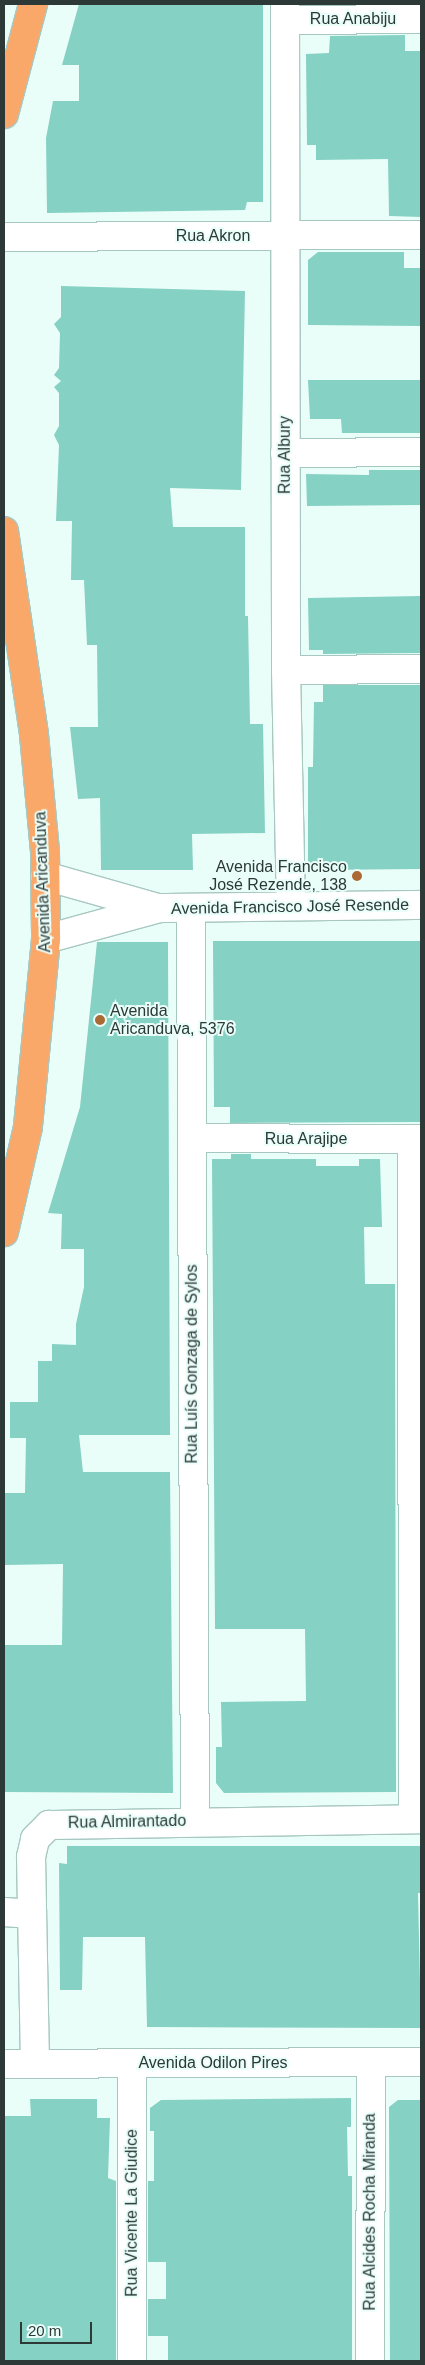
<!DOCTYPE html>
<meta charset="utf-8">
<style>
body{margin:0}
#map{position:relative;width:425px;height:2365px;overflow:hidden;background:#eafef9;font-family:Helvetica,sans-serif}
div>[style]{position:absolute}
.building>*{inset:0;background:#85d1c3}
.roads{filter:drop-shadow(1px 0 #a7c8c1) drop-shadow(-1px 0 #a7c8c1) drop-shadow(0 1px #a7c8c1) drop-shadow(0 -1px #a7c8c1)}
.minor>*{height:28px;margin:-14px;padding:0 14px;transform-origin:14px;border-radius:14px;background:#fff}
.highway>*{height:28px;margin:-14px;padding:0 14px;transform-origin:14px;border-radius:14px;background:#faa869}
.dots>*{width:14px;height:14px;translate:-50% -50%;box-sizing:border-box;border:2px solid #eafef9;border-radius:50%}
span{translate:-50% -50%;white-space:nowrap;text-align:center;line-height:1.15;-webkit-text-stroke:4px #eafef9;paint-order:stroke}
.street-label{font-size:16px;color:#2c3937}
.poi-label{font-size:16px;color:#2c3937}
.right{translate:-100% -50%;text-align:right}
.left{translate:0 -50%;text-align:left}
.frame{position:absolute;inset:0;border:5px solid #2c3937;pointer-events:none}
.scale{position:absolute;left:20px;top:2322px;width:72px;height:22px;box-sizing:border-box;border:2px solid #2c3937;border-top:0;padding-left:6px;font-size:15px;line-height:18px;white-space:nowrap;color:#2c3937;-webkit-text-stroke:4px #eafef9;paint-order:stroke}
</style>
<div id="map">
<div class="building">
<i style="clip-path:polygon(79px 4px,263px 4px,263px 202px,247px 202px,245px 210px,47px 213px,46px 138px,53px 101px,79px 101px,79px 65px,62px 65px)"></i>
<i style="clip-path:polygon(405px 35px,405px 51px,421px 51px,421px 217px,389px 216px,388px 159px,316px 160px,316px 145px,307px 145px,306px 54px,329px 53px,330px 36px)"></i>
<i style="clip-path:polygon(318px 252px,404px 252px,404px 268px,420px 268px,421px 326px,308px 325px,308px 260px)"></i>
<i style="clip-path:polygon(61px 286px,245px 291px,241px 490px,170px 488px,173px 527px,245px 527px,245px 616px,248px 616px,250px 724px,263px 724px,265px 833px,192px 834px,193px 870px,101px 870px,100px 798px,78px 799px,70px 727px,98px 727px,97px 645px,87px 645px,84px 580px,71px 580px,72px 521px,56px 521px,59px 445px,54px 435px,59px 426px,59px 393px,54px 387px,61px 381px,54px 375px,59px 368px,60px 333px,54px 324px,61px 317px)"></i>
<i style="clip-path:polygon(308px 380px,421px 380px,421px 433px,342px 433px,341px 419px,310px 419px)"></i>
<i style="clip-path:polygon(369px 470px,421px 470px,421px 505px,307px 506px,306px 474px,369px 475px)"></i>
<i style="clip-path:polygon(421px 596px,421px 653px,323px 654px,323px 650px,309px 650px,308px 598px)"></i>
<i style="clip-path:polygon(323px 685px,421px 685px,421px 869px,315px 870px,308px 862px,308px 767px,313px 767px,314px 702px,323px 702px)"></i>
<i style="clip-path:polygon(213px 941px,421px 941px,421px 1122px,230px 1123px,230px 1107px,214px 1107px)"></i>
<i style="clip-path:polygon(97px 942px,168px 942px,170px 1435px,79px 1435px,83px 1472px,170px 1472px,173px 1793px,4px 1792px,4px 1645px,62px 1645px,63px 1564px,4px 1565px,4px 1493px,25px 1493px,26px 1438px,10px 1438px,10px 1402px,38px 1402px,38px 1361px,52px 1361px,52px 1344px,76px 1345px,76px 1324px,84px 1287px,84px 1249px,61px 1249px,62px 1214px,48px 1213px,80px 1107px)"></i>
<i style="clip-path:polygon(231px 1154px,251px 1154px,251px 1159px,316px 1159px,316px 1166px,359px 1166px,359px 1159px,380px 1159px,382px 1227px,364px 1227px,365px 1284px,395px 1284px,396px 1792px,224px 1793px,216px 1783px,216px 1747px,222px 1747px,221px 1702px,306px 1701px,305px 1629px,215px 1629px,212px 1159px,231px 1159px)"></i>
<i style="clip-path:polygon(67px 1846px,421px 1846px,421px 1893px,418px 1893px,421px 2028px,147px 2027px,145px 1937px,83px 1937px,82px 1990px,60px 1990px,59px 1863px,67px 1864px)"></i>
<i style="clip-path:polygon(351px 2098px,351px 2127px,347px 2127px,348px 2176px,352px 2176px,352px 2361px,168px 2361px,168px 2336px,148px 2336px,148px 2299px,166px 2299px,166px 2262px,148px 2262px,148px 2181px,154px 2181px,154px 2131px,150px 2131px,150px 2108px,161px 2100px)"></i>
<i style="clip-path:polygon(30px 2099px,97px 2099px,97px 2118px,110px 2118px,108px 2178px,116px 2181px,116px 2361px,4px 2361px,4px 2116px,31px 2116px)"></i>
<i style="clip-path:polygon(398px 2100px,421px 2100px,421px 2361px,390px 2361px,389px 2107px)"></i>
</div>
<div class="roads">
<div class="minor">
<i style="left:285px;top:4px;width:666px;rotate:89.91deg"></i>
<i style="left:286px;top:670px;width:236px;rotate:88.8deg"></i>
<i style="left:285px;top:20px;width:136px;rotate:-0.4deg"></i>
<i style="left:4px;top:237px;width:417px;rotate:-0.3deg"></i>
<i style="left:285px;top:453px;width:136px;rotate:-0.4deg"></i>
<i style="left:286px;top:670px;width:135px;rotate:-0.4deg"></i>
<i style="left:45px;top:876px;width:117px;rotate:15.8deg"></i>
<i style="left:191px;top:908px;width:913px;rotate:89.75deg"></i>
<i style="left:46px;top:939px;width:117px;rotate:-15.3deg"></i>
<i style="left:159px;top:908px;width:262px;rotate:-0.7deg"></i>
<i style="left:192px;top:1138px;width:229px;rotate:0.3deg"></i>
<i style="left:412px;top:1139px;width:680px;rotate:89.92deg"></i>
<i style="left:4px;top:1912px;width:28px;rotate:4deg"></i>
<i style="left:4px;top:2064px;width:417px;rotate:-0.3deg"></i>
<i style="left:35px;top:2064px;width:207px;rotate:-91.1deg"></i>
<i style="left:31px;top:1857px;width:18px;rotate:-77deg"></i>
<i style="left:35px;top:1839px;width:20px;rotate:-45deg"></i>
<i style="left:49px;top:1825px;width:372px;rotate:-0.9deg"></i>
<i style="left:132px;top:2064px;width:297px;rotate:90deg"></i>
<i style="left:370px;top:2361px;width:299px;rotate:-89.8deg"></i>
</div>
<div class="highway">
<i style="left:4px;top:114px;width:114px;rotate:-75.2deg"></i>
<i style="left:4px;top:531px;width:206px;rotate:81.6deg"></i>
<i style="left:34px;top:735px;width:117px;rotate:84.6deg"></i>
<i style="left:45px;top:851px;width:88px;rotate:89.3deg"></i>
<i style="left:46px;top:939px;width:189px;rotate:95.5deg"></i>
<i style="left:28px;top:1127px;width:108px;rotate:102.9deg"></i>
</div>
</div>
<div class="dots">
<i style="left:357px;top:876px;background:#ab6a34"></i>
<i style="left:100px;top:1020px;background:#ab6a34"></i>
</div>
<div class="street-label">
<span style="left:353px;top:19px">Rua Anabiju</span>
<span style="left:213px;top:236px">Rua Akron</span>
<span style="left:285px;top:455px;rotate:-90deg">Rua Albury</span>
<span style="left:43px;top:882px;rotate:-92deg">Avenida Aricanduva</span>
<span style="left:290px;top:907px;rotate:-1deg">Avenida Francisco José Resende</span>
<span style="left:306px;top:1139px">Rua Arajipe</span>
<span style="left:192px;top:1364px;rotate:-90deg">Rua Luís Gonzaga de Sylos</span>
<span style="left:127px;top:1822px;rotate:-1deg">Rua Almirantado</span>
<span style="left:213px;top:2063px">Avenida Odilon Pires</span>
<span style="left:370px;top:2212px;rotate:-90deg">Rua Alcides Rocha Miranda</span>
<span style="left:132px;top:2213px;rotate:-90deg">Rua Vicente La Giudice</span>
</div>
<div class="poi-label">
<span class="right" style="left:347px;top:876px">Avenida Francisco<br>José Rezende, 138</span>
<span class="left" style="left:110px;top:1020px">Avenida<br>Aricanduva, 5376</span>
</div>
<div class="frame"></div>
<div class="scale">20 m</div>
</div>
